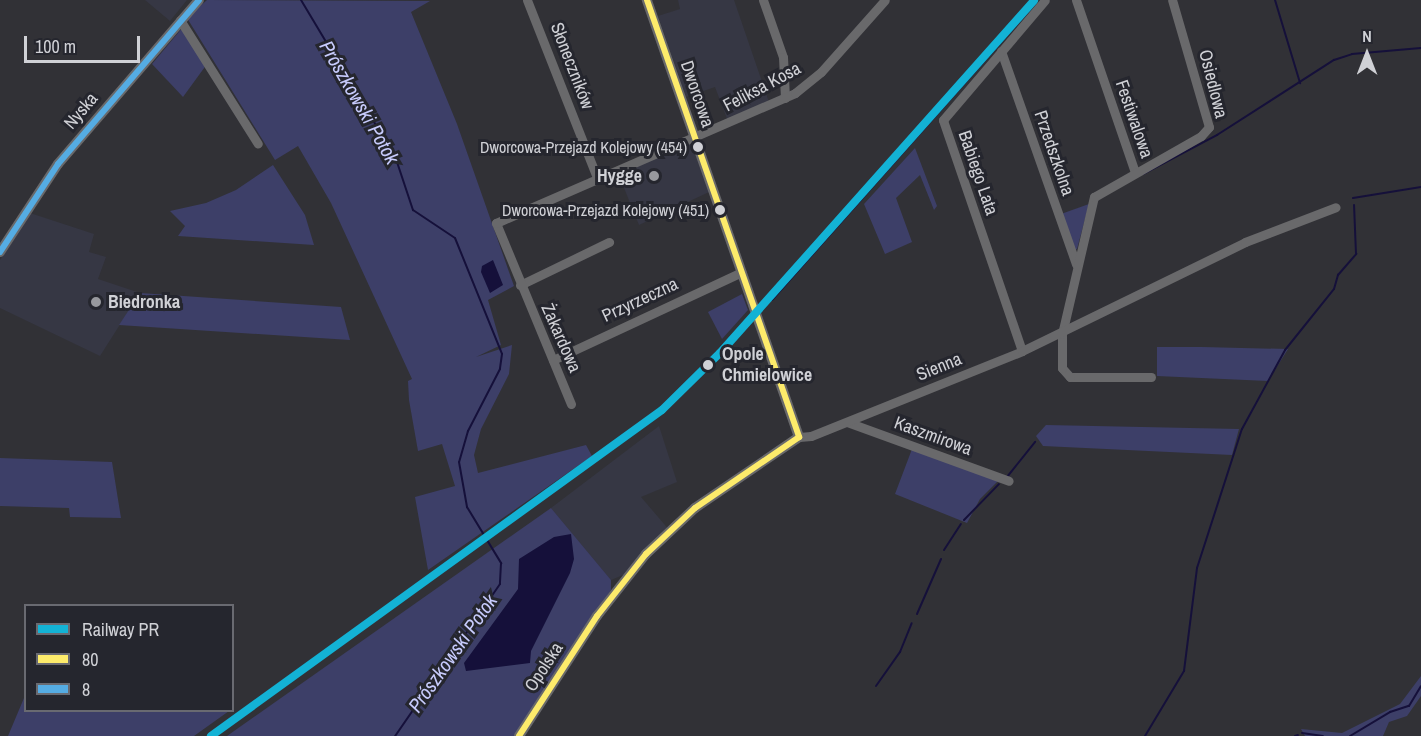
<!DOCTYPE html>
<meta charset="utf-8">
<style>
body{margin:0}
#map{position:relative;width:1421px;height:736px;overflow:hidden;background:#313136;font-family:"Archivo Narrow",sans-serif}
div>[style]{position:absolute}
.built>*{inset:0;background:#363744}
.green>*{inset:0;background:#3d3f68}
.water>*{inset:0;background:#15103a}
.stream>*{height:2px;margin:-1px;padding:0 1px;transform-origin:1px;border-radius:1px;background:#15103a}
.minor>*{height:9px;margin:-4.5px;padding:0 4.5px;transform-origin:4.5px;border-radius:4.5px;background:#69696b}
.tertiary>*{height:10px;margin:-5px;padding:0 5px;transform-origin:5px;border-radius:5px;background:#69696b}
.bus-1>*{height:6px;margin:-3px;padding:0 3px;transform-origin:3px;border-radius:3px;background:#fdeb6b}
.bus-2>*{height:6px;margin:-3px;padding:0 3px;transform-origin:3px;border-radius:3px;background:#55ace3}
.rail-1>*{height:8px;margin:-4px;padding:0 4px;transform-origin:4px;border-radius:4px;background:#13b2d5}
.dots>*{width:16px;height:16px;translate:-50% -50%;box-sizing:border-box;border:3px solid #25262e;border-radius:50%}
span{translate:-50% -50%;white-space:nowrap;text-align:center;line-height:1.15;-webkit-text-stroke:6px #25262e;paint-order:stroke}
.bus-label{font-size:16px;color:#d0d1d6}
.right{translate:-100% -50%;text-align:right}
.street-label{font-size:18px;color:#d0d1d6}
.poi-label{font-size:18px;color:#d0d1d6;font-weight:700}
.left{translate:0 -50%;text-align:left}
.stop-label{font-size:18px;color:#d0d1d6;font-weight:700}
.water-label{font-size:20px;color:#c7cbfc;font-style:italic}
.legend{position:absolute;left:24px;top:604px;width:210px;height:108px;box-sizing:border-box;background:#25262e;border:2px solid #696a71;margin:0;padding:8px 10px;list-style:none;font-size:18px;color:#d0d1d6}
.legend li{display:flex;align-items:center;gap:12px;height:30px}
.legend b{width:30px;border:2px solid #696a71}
.north{position:absolute;left:1337px;top:24px;width:60px;height:60px;-webkit-text-stroke:4px #25262e;paint-order:stroke;rotate:0deg;font-size:16px;font-weight:700;line-height:24px;text-align:center;color:#d0d1d6}
.north::after{content:'';display:block;margin:auto;width:21px;height:27px;background:#d0d1d6;clip-path:polygon(50% 0,100% 100%,50% 72%,0 100%)}
.scale{position:absolute;left:24px;top:36px;width:116px;height:27px;box-sizing:border-box;border:3px solid #d0d1d6;border-top:0;padding-left:8px;font-size:18px;line-height:21px;white-space:nowrap;color:#d0d1d6;-webkit-text-stroke:4px #25262e;paint-order:stroke}
</style>
<div id="map">
<div class="built">
<i style="clip-path:polygon(145px 0,187px 0,170px 21px)"></i>
<i style="clip-path:polygon(678px 0,734px 0,770px 105px,729px 124px,715px 87px,686px 97px,658px 16px,680px 9px)"></i>
<i style="clip-path:polygon(691px 142px,709px 192px,639px 225px,618px 173px)"></i>
<i style="clip-path:polygon(30px 213px,94px 234px,89px 252px,106px 257px,98px 279px,140px 293px,100px 356px,0 308px,0 260px)"></i>
<i style="clip-path:polygon(659px 426px,677px 482px,641px 497px,670px 531px,630px 572px,611px 580px,551px 508px)"></i>
</div>
<div class="green">
<i style="clip-path:polygon(207px 0,430px 1px,411px 12px,457px 124px,514px 286px,488px 300px,501px 345px,476px 357px,512px 345px,509px 374px,481px 429px,474px 455px,478px 473px,586px 445px,592px 456px,428px 570px,415px 497px,455px 486px,442px 444px,418px 451px,409px 400px,408px 381px,412px 379px,331px 203px,298px 146px,275px 160px,187px 18px)"></i>
<i style="clip-path:polygon(183px 27px,207px 64px,183px 97px,152px 64px)"></i>
<i style="clip-path:polygon(915px 148px,937px 206px,934px 210px,920px 175px,896px 198px,912px 242px,885px 254px,864px 204px)"></i>
<i style="clip-path:polygon(273px 165px,305px 215px,314px 245px,178px 236px,185px 226px,170px 211px,206px 203px,236px 190px)"></i>
<i style="clip-path:polygon(1089px 204px,1077px 249px,1075px 250px,1061px 214px)"></i>
<i style="clip-path:polygon(140px 293px,341px 307px,350px 340px,119px 325px)"></i>
<i style="clip-path:polygon(742px 294px,748px 310px,722px 339px,708px 312px)"></i>
<i style="clip-path:polygon(1157px 347px,1202px 347px,1288px 349px,1268px 381px,1157px 376px)"></i>
<i style="clip-path:polygon(1046px 425px,1239px 429px,1232px 455px,1043px 446px,1036px 436px)"></i>
<i style="clip-path:polygon(912px 449px,1000px 479px,980px 499px,967px 523px,895px 494px)"></i>
<i style="clip-path:polygon(0 458px,112px 462px,121px 518px,70px 517px,69px 508px,0 506px)"></i>
<i style="clip-path:polygon(551px 508px,611px 580px,611px 590px,518px 736px,227px 736px)"></i>
<i style="clip-path:polygon(1421px 676px,1421px 696px,1407px 716px,1389px 722px,1383px 736px,1305px 736px,1301px 729px,1342px 733px,1400px 704px)"></i>
<i style="clip-path:polygon(24px 698px,26px 710px,229px 711px,194px 736px,8px 736px)"></i>
</div>
<div class="water">
<i style="clip-path:polygon(493px 260px,503px 285px,490px 293px,481px 272px,482px 266px)"></i>
<i style="clip-path:polygon(571px 534px,574px 559px,570px 573px,531px 651px,530px 663px,466px 671px,464px 663px,518px 589px,519px 559px,554px 537px)"></i>
</div>
<div class="stream">
<i style="left:301px;top:0;width:185px;rotate:59.1deg"></i>
<i style="left:396px;top:159px;width:54px;rotate:71.6deg"></i>
<i style="left:413px;top:210px;width:50px;rotate:33.7deg"></i>
<i style="left:455px;top:238px;width:125px;rotate:67.9deg"></i>
<i style="left:502px;top:354px;width:15px;rotate:98deg"></i>
<i style="left:500px;top:369px;width:70px;rotate:117.3deg"></i>
<i style="left:468px;top:431px;width:32px;rotate:106deg"></i>
<i style="left:459px;top:462px;width:46px;rotate:79.9deg"></i>
<i style="left:467px;top:507px;width:66px;rotate:58.7deg"></i>
<i style="left:501px;top:563px;width:21px;rotate:93deg"></i>
<i style="left:500px;top:584px;width:185px;rotate:124.6deg"></i>
<i style="left:1275px;top:0;width:87px;rotate:73.2deg"></i>
<i style="left:1143px;top:174px;width:84px;rotate:-27.8deg"></i>
<i style="left:1217px;top:135px;width:139px;rotate:-32.7deg"></i>
<i style="left:1334px;top:60px;width:19px;rotate:-18deg"></i>
<i style="left:1352px;top:54px;width:69px;rotate:-5deg"></i>
<i style="left:1353px;top:198px;width:69px;rotate:-9.2deg"></i>
<i style="left:772px;top:300px;width:396px;rotate:-48.4deg"></i>
<i style="left:1007px;top:477px;width:45px;rotate:-51.3deg"></i>
<i style="left:964px;top:520px;width:50px;rotate:-45.8deg"></i>
<i style="left:944px;top:550px;width:31px;rotate:-57deg"></i>
<i style="left:917px;top:614px;width:60px;rotate:-66.4deg"></i>
<i style="left:876px;top:686px;width:42px;rotate:-54.8deg"></i>
<i style="left:900px;top:652px;width:31px;rotate:-68deg"></i>
<i style="left:1302px;top:733px;width:21px;rotate:8deg"></i>
<i style="left:1145px;top:736px;width:76px;rotate:-59deg"></i>
<i style="left:1184px;top:671px;width:104px;rotate:-82.8deg"></i>
<i style="left:1197px;top:568px;width:146px;rotate:-72.1deg"></i>
<i style="left:1242px;top:429px;width:90px;rotate:-61.4deg"></i>
<i style="left:1285px;top:350px;width:78px;rotate:-51.2deg"></i>
<i style="left:1334px;top:289px;width:15px;rotate:-74deg"></i>
<i style="left:1338px;top:275px;width:28px;rotate:-49deg"></i>
<i style="left:1356px;top:254px;width:49px;rotate:-92.3deg"></i>
<i style="left:1295px;top:736px;width:3px;rotate:-18deg"></i>
<i style="left:1350px;top:736px;width:47px;rotate:-31deg"></i>
<i style="left:1390px;top:712px;width:20px;rotate:-18deg"></i>
<i style="left:1409px;top:706px;width:23px;rotate:-59deg"></i>
</div>
<div class="minor">
<i style="left:527px;top:0;width:191px;rotate:68.5deg"></i>
<i style="left:763px;top:0;width:60px;rotate:70.7deg"></i>
<i style="left:783px;top:57px;width:41px;rotate:87.2deg"></i>
<i style="left:1076px;top:0;width:182px;rotate:71.1deg"></i>
<i style="left:180px;top:20px;width:146px;rotate:57.8deg"></i>
<i style="left:1001px;top:51px;width:226px;rotate:70.6deg"></i>
<i style="left:520px;top:285px;width:99px;rotate:-25.8deg"></i>
<i style="left:1022px;top:351px;width:244px;rotate:-108.9deg"></i>
<i style="left:943px;top:120px;width:157px;rotate:-49.6deg"></i>
<i style="left:553px;top:360px;width:208px;rotate:-25deg"></i>
<i style="left:1151px;top:377px;width:81px;rotate:180deg"></i>
<i style="left:1070px;top:377px;width:12px;rotate:-132deg"></i>
<i style="left:1062px;top:368px;width:34px;rotate:-90deg"></i>
<i style="left:1062px;top:334px;width:141px;rotate:-76.9deg"></i>
<i style="left:1094px;top:197px;width:123px;rotate:-29.7deg"></i>
<i style="left:1201px;top:136px;width:12px;rotate:-48deg"></i>
<i style="left:1209px;top:127px;width:132px;rotate:-106.2deg"></i>
<i style="left:571px;top:404px;width:196px;rotate:-112.5deg"></i>
<i style="left:496px;top:223px;width:326px;rotate:-23.5deg"></i>
<i style="left:795px;top:93px;width:33px;rotate:-39deg"></i>
<i style="left:821px;top:72px;width:96px;rotate:-48.4deg"></i>
<i style="left:847px;top:422px;width:172px;rotate:20deg"></i>
<i style="left:799px;top:437px;width:12px;rotate:-5deg"></i>
<i style="left:811px;top:436px;width:227px;rotate:-21.9deg"></i>
<i style="left:1022px;top:351px;width:248px;rotate:-26deg"></i>
<i style="left:1245px;top:242px;width:97px;rotate:-21deg"></i>
</div>
<div class="tertiary">
<i style="left:0;top:252px;width:105px;rotate:-56.6deg"></i>
<i style="left:58px;top:164px;width:216px;rotate:-49.3deg"></i>
<i style="left:519px;top:736px;width:143px;rotate:-57deg"></i>
<i style="left:597px;top:616px;width:79px;rotate:-51.7deg"></i>
<i style="left:646px;top:554px;width:67px;rotate:-43.2deg"></i>
<i style="left:695px;top:508px;width:126px;rotate:-34.3deg"></i>
<i style="left:799px;top:437px;width:463px;rotate:-109.2deg"></i>
</div>
<div class="bus-1">
<i style="left:647px;top:0;width:463px;rotate:70.8deg"></i>
<i style="left:519px;top:736px;width:143px;rotate:-57deg"></i>
<i style="left:597px;top:616px;width:79px;rotate:-51.7deg"></i>
<i style="left:646px;top:554px;width:67px;rotate:-43.2deg"></i>
<i style="left:695px;top:508px;width:126px;rotate:-34.3deg"></i>
</div>
<div class="bus-2">
<i style="left:0;top:252px;width:105px;rotate:-56.6deg"></i>
<i style="left:58px;top:164px;width:216px;rotate:-49.3deg"></i>
</div>
<div class="rail-1">
<i style="left:211px;top:736px;width:556px;rotate:-35.86deg"></i>
<i style="left:662px;top:410px;width:81px;rotate:-44.5deg"></i>
<i style="left:720px;top:353px;width:472px;rotate:-48.3deg"></i>
</div>
<div class="dots">
<i style="left:698px;top:147px;background:#d0d1d6"></i>
<i style="left:654px;top:176px;background:#98999e"></i>
<i style="left:720px;top:210px;background:#d0d1d6"></i>
<i style="left:96px;top:302px;background:#98999e"></i>
<i style="left:708px;top:365px;background:#d0d1d6"></i>
</div>
<div class="bus-label">
<span class="right" style="left:687px;top:147px">Dworcowa-Przejazd Kolejowy (454)</span>
<span class="right" style="left:709px;top:210px">Dworcowa-Przejazd Kolejowy (451)</span>
</div>
<div class="street-label">
<span style="left:572px;top:66px;rotate:69deg">Słoneczników</span>
<span style="left:1213px;top:84px;rotate:76deg">Osiedlowa</span>
<span style="left:762px;top:87px;rotate:-28deg">Feliksa Kosa</span>
<span style="left:697px;top:94px;rotate:71deg">Dworcowa</span>
<span style="left:81px;top:111px;rotate:-50deg">Nyska</span>
<span style="left:1134px;top:119px;rotate:71deg">Festiwalowa</span>
<span style="left:1054px;top:153px;rotate:71deg">Przedszkolna</span>
<span style="left:978px;top:173px;rotate:71deg">Babiego Lata</span>
<span style="left:640px;top:300px;rotate:-25deg">Przyrzeczna</span>
<span style="left:561px;top:338px;rotate:66deg">Żakardowa</span>
<span style="left:939px;top:367px;rotate:-22deg">Sienna</span>
<span style="left:933px;top:436px;rotate:20deg">Kaszmirowa</span>
<span style="left:544px;top:667px;rotate:-57deg">Opolska</span>
</div>
<div class="poi-label">
<span class="right" style="left:642px;top:176px">Hygge</span>
<span class="left" style="left:108px;top:302px">Biedronka</span>
</div>
<div class="stop-label">
<span class="left" style="left:722px;top:365px">Opole<br>Chmielowice</span>
</div>
<div class="water-label">
<span style="left:360px;top:102px;rotate:60deg">Prószkowski Potok</span>
<span style="left:452px;top:653px;rotate:-55deg">Prószkowski Potok</span>
</div>
<ul class="legend">
<li><b style="height:8px;background:#13b2d5"></b>Railway PR</li>
<li><b style="height:8px;background:#fdeb6b"></b>80</li>
<li><b style="height:8px;background:#55ace3"></b>8</li>
</ul>
<div class="north">N</div>
<div class="scale">100 m</div>
</div>
